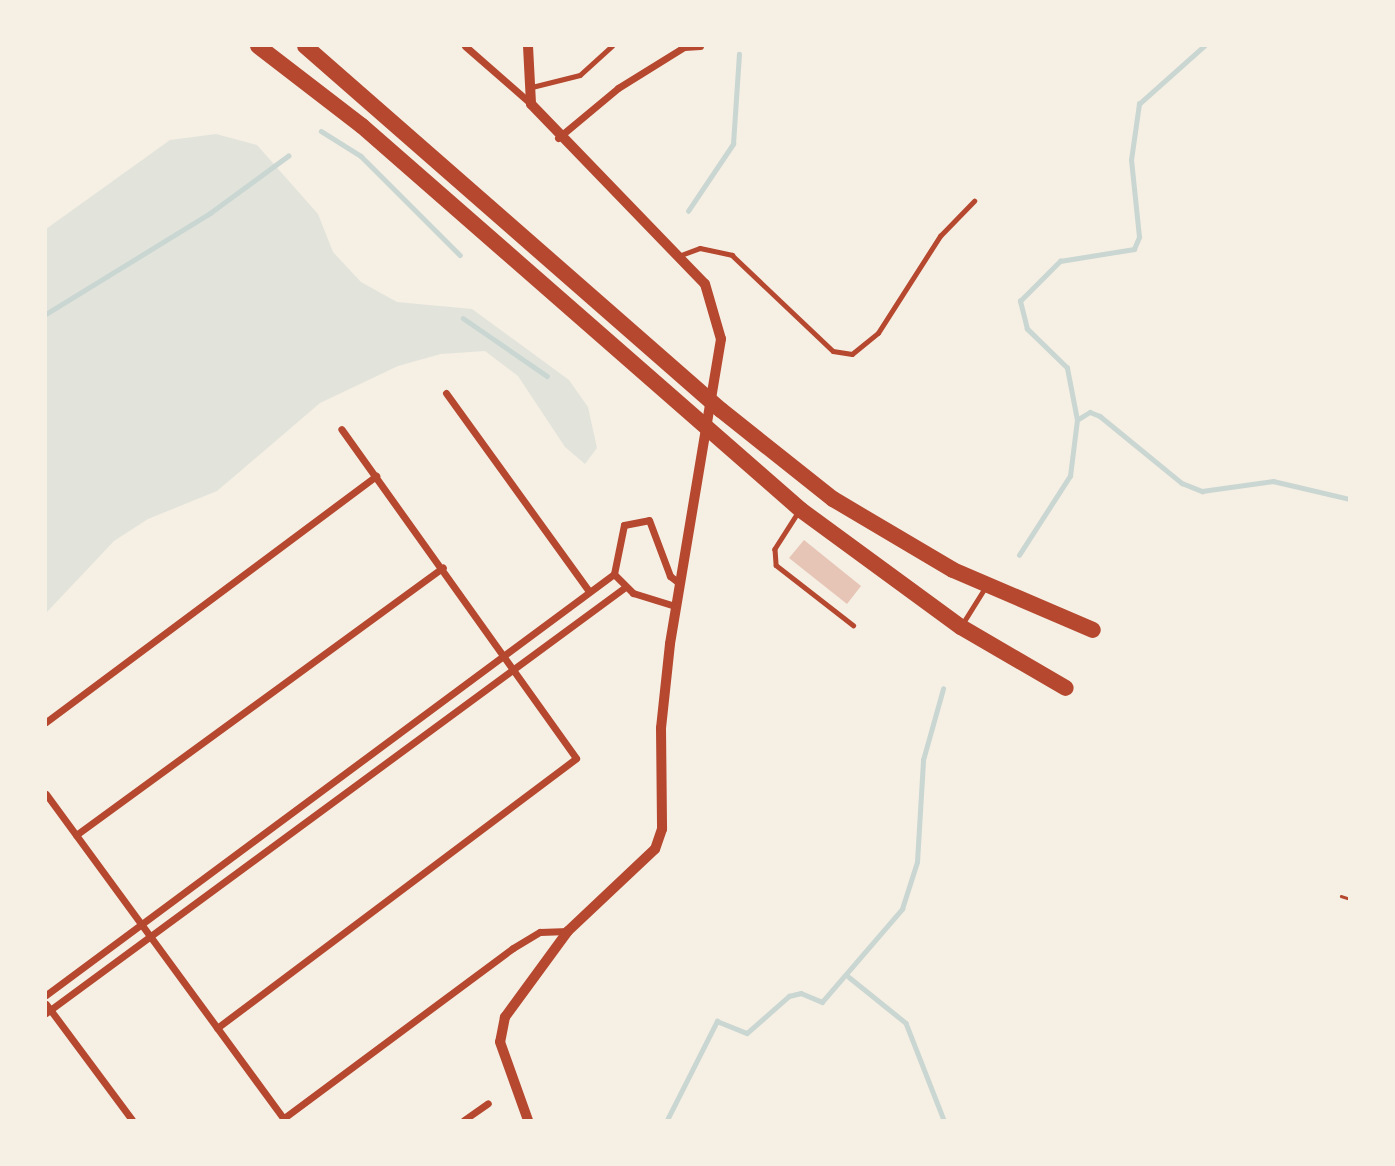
<!DOCTYPE html>
<style>
body{margin:0}
#map{position:relative;width:1395px;height:1166px;overflow:hidden;background:#f6efe4;font-family:"DejaVu Sans",sans-serif}
div>[style]{position:absolute}
.green>*{inset:0;background:#e2e4dc}
.stream>*{height:4.5px;margin:-2.25px;padding:0 2.25px;transform-origin:2.25px;border-radius:2.25px;background:#c9d6d2}
.building>*{inset:0;background:#e6c5b7}
.path>*{height:2.5px;margin:-1.25px;padding:0 1.25px;transform-origin:1.25px;border-radius:1.25px;background:#b5482f}
.service>*{height:4.5px;margin:-2.25px;padding:0 2.25px;transform-origin:2.25px;border-radius:2.25px;background:#b5482f}
.minor>*{height:7px;margin:-3.5px;padding:0 3.5px;transform-origin:3.5px;border-radius:3.5px;background:#b5482f}
.tertiary>*{height:10px;margin:-5px;padding:0 5px;transform-origin:5px;border-radius:5px;background:#b5482f}
.motorway>*{height:16px;margin:-8px;padding:0 8px;transform-origin:8px;border-radius:8px;background:#b5482f}
span{translate:-50% -50%;white-space:nowrap;text-align:center;line-height:1.15;-webkit-text-stroke:7px #f6efe4;paint-order:stroke}
.frame{position:absolute;inset:0;border:47px solid #f6efe4;pointer-events:none}
</style>
<div id="map">
<div class="green">
<i style="clip-path:polygon(216px 134px,257px 145px,318px 214px,333px 252px,361px 282px,397px 302px,472px 309px,569px 380px,588px 407px,597px 448px,585px 464px,565px 447px,518px 376px,485px 351px,441px 354px,398px 366px,320px 403px,217px 491px,148px 519px,114px 541px,46px 613px,46px 229px,170px 140px)"></i>
</div>
<div class="stream">
<i style="left:321px;top:131px;width:47px;rotate:32deg"></i>
<i style="left:361px;top:156px;width:140px;rotate:45deg"></i>
<i style="left:688px;top:211px;width:81px;rotate:-56.1deg"></i>
<i style="left:733px;top:144px;width:90px;rotate:-86.2deg"></i>
<i style="left:46px;top:314px;width:193px;rotate:-31.6deg"></i>
<i style="left:210px;top:213px;width:97px;rotate:-36.2deg"></i>
<i style="left:463px;top:318px;width:102px;rotate:34.6deg"></i>
<i style="left:1077px;top:420px;width:15px;rotate:-32deg"></i>
<i style="left:1090px;top:412px;width:11px;rotate:22deg"></i>
<i style="left:1100px;top:416px;width:106px;rotate:39.3deg"></i>
<i style="left:1182px;top:483px;width:22px;rotate:22deg"></i>
<i style="left:1202px;top:491px;width:72px;rotate:-8deg"></i>
<i style="left:1273px;top:481px;width:79px;rotate:13.2deg"></i>
<i style="left:1019px;top:555px;width:94px;rotate:-57.2deg"></i>
<i style="left:1070px;top:476px;width:56px;rotate:-82.9deg"></i>
<i style="left:1077px;top:420px;width:53px;rotate:-100.9deg"></i>
<i style="left:1067px;top:368px;width:56px;rotate:-135.7deg"></i>
<i style="left:1027px;top:329px;width:29px;rotate:-104deg"></i>
<i style="left:1020px;top:301px;width:57px;rotate:-45deg"></i>
<i style="left:1060px;top:261px;width:75px;rotate:-9.2deg"></i>
<i style="left:1134px;top:249px;width:13px;rotate:-67deg"></i>
<i style="left:1139px;top:237px;width:77px;rotate:-95.9deg"></i>
<i style="left:1131px;top:160px;width:57px;rotate:-81.9deg"></i>
<i style="left:1139px;top:104px;width:87px;rotate:-41.7deg"></i>
<i style="left:849px;top:977px;width:73px;rotate:38.9deg"></i>
<i style="left:906px;top:1023px;width:104px;rotate:68.6deg"></i>
<i style="left:667px;top:1120px;width:111px;rotate:-63.2deg"></i>
<i style="left:717px;top:1021px;width:32px;rotate:22deg"></i>
<i style="left:747px;top:1033px;width:56px;rotate:-41.4deg"></i>
<i style="left:789px;top:996px;width:12px;rotate:-14deg"></i>
<i style="left:801px;top:993px;width:23px;rotate:23deg"></i>
<i style="left:822px;top:1002px;width:123px;rotate:-49.3deg"></i>
<i style="left:902px;top:909px;width:49px;rotate:-72.3deg"></i>
<i style="left:917px;top:862px;width:102px;rotate:-86.6deg"></i>
<i style="left:923px;top:760px;width:74px;rotate:-74.3deg"></i>
</div>
<div class="building">
<i style="clip-path:polygon(804px 540px,861px 586px,847px 604px,789px 558px)"></i>
</div>
<div class="path">
<i style="left:1341px;top:896px;width:9px;rotate:18deg"></i>
</div>
<div class="service">
<i style="left:532px;top:87px;width:49px;rotate:-14deg"></i>
<i style="left:580px;top:75px;width:43px;rotate:-42.2deg"></i>
<i style="left:681px;top:255px;width:20px;rotate:-20deg"></i>
<i style="left:700px;top:248px;width:33px;rotate:12deg"></i>
<i style="left:732px;top:255px;width:139px;rotate:43.5deg"></i>
<i style="left:833px;top:351px;width:19px;rotate:9deg"></i>
<i style="left:852px;top:354px;width:33px;rotate:-39deg"></i>
<i style="left:878px;top:333px;width:115px;rotate:-57.4deg"></i>
<i style="left:940px;top:236px;width:49px;rotate:-45.8deg"></i>
<i style="left:798px;top:513px;width:43px;rotate:122.6deg"></i>
<i style="left:775px;top:549px;width:16px;rotate:86deg"></i>
<i style="left:776px;top:565px;width:98px;rotate:37.9deg"></i>
<i style="left:963px;top:623px;width:40px;rotate:-58deg"></i>
</div>
<div class="minor">
<i style="left:465px;top:46px;width:86px;rotate:41.2deg"></i>
<i style="left:558px;top:138px;width:78px;rotate:-39.8deg"></i>
<i style="left:618px;top:88px;width:78px;rotate:-31.8deg"></i>
<i style="left:684px;top:47px;width:16px;rotate:-4deg"></i>
<i style="left:446px;top:393px;width:244px;rotate:54.2deg"></i>
<i style="left:675px;top:606px;width:44px;rotate:-162.8deg"></i>
<i style="left:633px;top:593px;width:27px;rotate:-135deg"></i>
<i style="left:614px;top:574px;width:50px;rotate:-78.5deg"></i>
<i style="left:624px;top:525px;width:25px;rotate:-11deg"></i>
<i style="left:649px;top:520px;width:60px;rotate:69.4deg"></i>
<i style="left:670px;top:576px;width:11px;rotate:38deg"></i>
<i style="left:46px;top:722px;width:412px;rotate:-36.7deg"></i>
<i style="left:46px;top:794px;width:404px;rotate:53.8deg"></i>
<i style="left:76px;top:835px;width:454px;rotate:-36.1deg"></i>
<i style="left:46px;top:995px;width:707px;rotate:-36.55deg"></i>
<i style="left:46px;top:1004px;width:144px;rotate:53.4deg"></i>
<i style="left:46px;top:1013px;width:717px;rotate:-36.33deg"></i>
<i style="left:217px;top:1028px;width:449px;rotate:-36.9deg"></i>
<i style="left:576px;top:758px;width:404px;rotate:-125.5deg"></i>
<i style="left:284px;top:1118px;width:285px;rotate:-36.6deg"></i>
<i style="left:513px;top:948px;width:31px;rotate:-31deg"></i>
<i style="left:540px;top:932px;width:28px;rotate:-2deg"></i>
<i style="left:464px;top:1120px;width:29px;rotate:-35deg"></i>
</div>
<div class="tertiary">
<i style="left:528px;top:46px;width:58px;rotate:87deg"></i>
<i style="left:531px;top:104px;width:250px;rotate:46deg"></i>
<i style="left:705px;top:284px;width:57px;rotate:73.8deg"></i>
<i style="left:721px;top:339px;width:309px;rotate:99.5deg"></i>
<i style="left:670px;top:644px;width:84px;rotate:96.1deg"></i>
<i style="left:661px;top:728px;width:101px;rotate:89.4deg"></i>
<i style="left:662px;top:829px;width:21px;rotate:109deg"></i>
<i style="left:655px;top:849px;width:120px;rotate:136.7deg"></i>
<i style="left:568px;top:931px;width:107px;rotate:126.2deg"></i>
<i style="left:505px;top:1017px;width:25px;rotate:101deg"></i>
<i style="left:500px;top:1042px;width:83px;rotate:70.3deg"></i>
</div>
<div class="motorway">
<i style="left:258px;top:46px;width:131px;rotate:37.6deg"></i>
<i style="left:362px;top:126px;width:583px;rotate:41.18deg"></i>
<i style="left:801px;top:510px;width:198px;rotate:36.2deg"></i>
<i style="left:961px;top:627px;width:121px;rotate:30.2deg"></i>
<i style="left:305px;top:46px;width:553px;rotate:41.19deg"></i>
<i style="left:721px;top:410px;width:143px;rotate:38.5deg"></i>
<i style="left:833px;top:499px;width:139px;rotate:30.6deg"></i>
<i style="left:953px;top:570px;width:152px;rotate:23.2deg"></i>
</div>
<div class="frame"></div>
</div>
